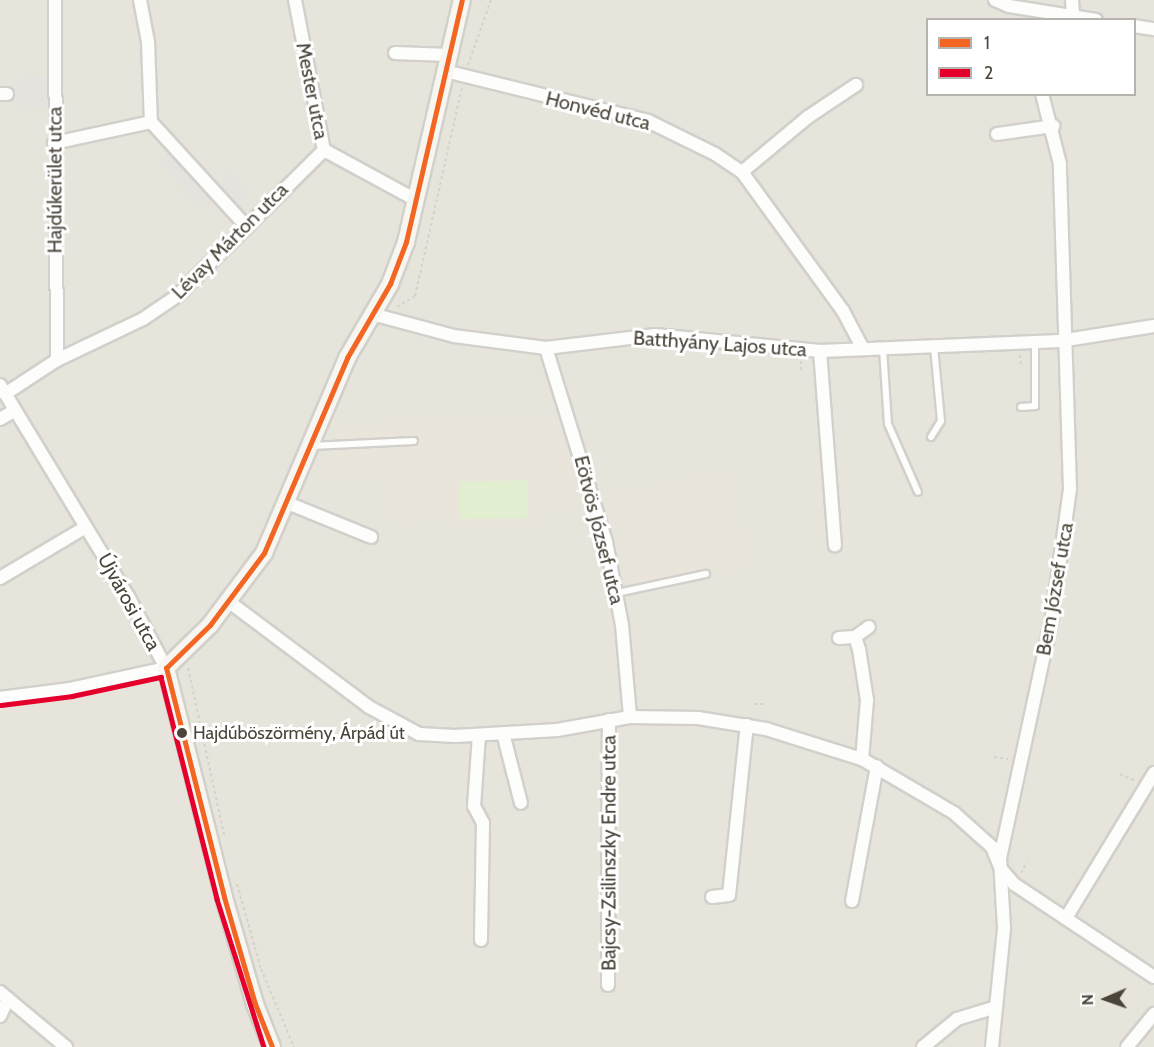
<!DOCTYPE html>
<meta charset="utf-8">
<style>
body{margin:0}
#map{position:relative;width:1154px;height:1047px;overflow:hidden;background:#f4f2ee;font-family:Cabin,sans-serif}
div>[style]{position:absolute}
.residential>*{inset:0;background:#e7e4dc}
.industrial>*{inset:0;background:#e6e2de}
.education>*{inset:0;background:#eae5da}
.green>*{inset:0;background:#e1eecf}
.parking>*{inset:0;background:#e6e3df}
.path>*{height:2px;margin-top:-1px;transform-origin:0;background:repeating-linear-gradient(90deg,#d3d2cc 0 3px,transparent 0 6px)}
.roads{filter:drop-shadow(2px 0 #d2d0cb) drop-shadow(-2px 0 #d2d0cb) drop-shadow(0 2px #d2d0cb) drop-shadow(0 -2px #d2d0cb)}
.lane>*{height:6px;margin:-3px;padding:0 3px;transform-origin:3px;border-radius:3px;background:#fdfdfc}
.street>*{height:12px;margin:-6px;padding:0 6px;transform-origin:6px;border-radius:6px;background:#fdfdfc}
.secondary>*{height:16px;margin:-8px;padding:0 8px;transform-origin:8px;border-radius:8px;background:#f7f6f1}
.bus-1>*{height:4.5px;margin:-2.25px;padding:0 2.25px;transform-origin:2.25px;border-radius:2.25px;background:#f26522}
.bus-2>*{height:4.5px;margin:-2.25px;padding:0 2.25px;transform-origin:2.25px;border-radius:2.25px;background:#e4002b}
.dots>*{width:16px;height:16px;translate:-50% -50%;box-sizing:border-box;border:3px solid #fff;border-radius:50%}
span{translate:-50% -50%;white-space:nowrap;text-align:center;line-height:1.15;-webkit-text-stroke:6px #fff;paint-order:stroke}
.bus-label{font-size:18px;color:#4b4439}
.left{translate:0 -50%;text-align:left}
.street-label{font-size:20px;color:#4b4439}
.legend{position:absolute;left:926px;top:18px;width:210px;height:78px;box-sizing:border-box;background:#fff;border:2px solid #b7b4b0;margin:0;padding:8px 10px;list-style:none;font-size:18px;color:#4b4439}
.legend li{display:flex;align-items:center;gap:12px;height:30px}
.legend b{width:30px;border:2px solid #b7b4b0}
.north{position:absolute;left:1076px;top:969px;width:60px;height:60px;-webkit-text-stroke:4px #fff;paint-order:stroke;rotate:268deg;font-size:16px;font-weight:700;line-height:24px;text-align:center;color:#4b4439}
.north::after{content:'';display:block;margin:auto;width:21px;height:27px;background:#4b4439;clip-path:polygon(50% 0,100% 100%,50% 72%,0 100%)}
</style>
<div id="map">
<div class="residential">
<i style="clip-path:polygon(evenodd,0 0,1154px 0,1154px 1047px,0 1047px,0 0,928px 20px,1134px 20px,1134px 94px,928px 94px,928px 20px)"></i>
</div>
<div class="industrial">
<i style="clip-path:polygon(168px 153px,212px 203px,202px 211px,159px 161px)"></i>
<i style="clip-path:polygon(229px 170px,252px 200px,242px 215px,215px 184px)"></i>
</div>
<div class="education">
<i style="clip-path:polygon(554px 416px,584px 504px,532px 505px,531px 522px,465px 524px,443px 516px,399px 522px,397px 482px,322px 474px,341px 426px)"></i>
<i style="clip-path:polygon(724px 473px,744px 565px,634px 587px,612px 496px)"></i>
</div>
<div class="green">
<i style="clip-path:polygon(528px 480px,528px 518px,460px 519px,459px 482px)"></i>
</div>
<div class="parking">
<i style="clip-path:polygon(47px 77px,47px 108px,18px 109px,18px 78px)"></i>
</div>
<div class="path">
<i style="left:468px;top:65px;width:69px;rotate:-70.5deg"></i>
<i style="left:397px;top:307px;width:21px;rotate:-31deg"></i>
<i style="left:415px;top:296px;width:213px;rotate:-77.3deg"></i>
<i style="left:1020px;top:355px;width:9px;rotate:84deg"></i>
<i style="left:801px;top:361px;width:9px;rotate:90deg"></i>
<i style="left:188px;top:668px;width:171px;rotate:77.8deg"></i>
<i style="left:754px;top:704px;width:12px"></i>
<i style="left:994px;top:757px;width:14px;rotate:8deg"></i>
<i style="left:1120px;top:774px;width:17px;rotate:24deg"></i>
<i style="left:1021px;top:873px;width:13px;rotate:-61deg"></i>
<i style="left:237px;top:884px;width:88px;rotate:74.2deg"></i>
<i style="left:261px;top:969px;width:85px;rotate:67.1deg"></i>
</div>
<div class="roads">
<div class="lane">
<i style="left:883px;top:349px;width:75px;rotate:86.2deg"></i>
<i style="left:888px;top:424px;width:74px;rotate:66.2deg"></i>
<i style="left:1021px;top:407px;width:14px;rotate:-4deg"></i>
<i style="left:1035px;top:406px;width:64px;rotate:-90deg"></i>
<i style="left:931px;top:437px;width:19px;rotate:-58deg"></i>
<i style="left:941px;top:421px;width:74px;rotate:-95.4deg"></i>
<i style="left:311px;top:446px;width:103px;rotate:-2.8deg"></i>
<i style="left:617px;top:593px;width:91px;rotate:-12.1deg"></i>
</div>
<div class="street">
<i style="left:55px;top:0;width:360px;rotate:89.7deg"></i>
<i style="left:140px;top:0;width:43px;rotate:79.2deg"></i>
<i style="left:148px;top:42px;width:80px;rotate:87.9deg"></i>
<i style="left:151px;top:122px;width:142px;rotate:47.6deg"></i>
<i style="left:295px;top:0;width:153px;rotate:79.1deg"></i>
<i style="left:324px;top:150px;width:105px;rotate:28.5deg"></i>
<i style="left:995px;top:0;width:15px;rotate:23deg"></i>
<i style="left:1009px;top:6px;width:88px;rotate:9.1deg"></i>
<i style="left:1072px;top:0;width:16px;rotate:86deg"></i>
<i style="left:1134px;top:26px;width:20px;rotate:9deg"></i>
<i style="left:395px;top:53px;width:54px;rotate:2.1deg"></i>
<i style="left:445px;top:71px;width:209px;rotate:13.8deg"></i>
<i style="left:648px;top:121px;width:75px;rotate:26.2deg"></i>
<i style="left:715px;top:154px;width:32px;rotate:34deg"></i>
<i style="left:742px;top:172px;width:172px;rotate:54deg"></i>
<i style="left:843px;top:311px;width:43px;rotate:62.2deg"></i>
<i style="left:0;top:94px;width:7px"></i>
<i style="left:997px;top:134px;width:57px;rotate:-8.1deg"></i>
<i style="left:54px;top:143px;width:99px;rotate:-12.2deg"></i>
<i style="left:742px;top:172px;width:86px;rotate:-39.8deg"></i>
<i style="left:808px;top:117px;width:58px;rotate:-33.7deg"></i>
<i style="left:372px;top:314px;width:85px;rotate:15deg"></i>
<i style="left:454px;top:336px;width:93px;rotate:7.4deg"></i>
<i style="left:546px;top:348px;width:110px;rotate:-6.8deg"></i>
<i style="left:655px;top:335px;width:166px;rotate:5.5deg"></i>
<i style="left:820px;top:351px;width:240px;rotate:-2.4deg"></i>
<i style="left:1060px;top:341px;width:95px;rotate:-9.1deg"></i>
<i style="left:546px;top:348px;width:203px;rotate:72.8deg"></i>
<i style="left:606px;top:542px;width:85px;rotate:79.1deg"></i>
<i style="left:622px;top:625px;width:92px;rotate:85deg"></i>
<i style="left:820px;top:351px;width:195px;rotate:85.6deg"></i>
<i style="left:0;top:385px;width:247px;rotate:58.8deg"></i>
<i style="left:128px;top:596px;width:81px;rotate:62.2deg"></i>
<i style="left:166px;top:668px;width:98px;rotate:167.7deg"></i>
<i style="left:70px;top:689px;width:71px;rotate:172.7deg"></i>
<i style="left:5px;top:394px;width:62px;rotate:-33.2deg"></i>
<i style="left:57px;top:360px;width:95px;rotate:-25.5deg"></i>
<i style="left:143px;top:319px;width:41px;rotate:-34.1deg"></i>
<i style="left:177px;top:296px;width:207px;rotate:-44.8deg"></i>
<i style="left:0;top:419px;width:16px;rotate:-30deg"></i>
<i style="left:285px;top:502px;width:93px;rotate:22.1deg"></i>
<i style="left:0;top:578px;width:100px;rotate:-30.7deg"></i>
<i style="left:228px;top:601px;width:176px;rotate:36.9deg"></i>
<i style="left:369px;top:707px;width:57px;rotate:28.4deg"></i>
<i style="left:419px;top:734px;width:36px;rotate:3deg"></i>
<i style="left:455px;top:736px;width:102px;rotate:-3.4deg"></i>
<i style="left:557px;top:730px;width:74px;rotate:-10.1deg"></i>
<i style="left:630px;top:717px;width:68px;rotate:0.8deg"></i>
<i style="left:698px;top:718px;width:69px;rotate:9.2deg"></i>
<i style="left:766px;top:729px;width:101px;rotate:17.4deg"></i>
<i style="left:862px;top:759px;width:107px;rotate:30.4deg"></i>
<i style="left:954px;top:813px;width:51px;rotate:41.8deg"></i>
<i style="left:992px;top:847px;width:24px;rotate:68deg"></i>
<i style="left:1001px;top:869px;width:20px;rotate:49deg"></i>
<i style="left:1014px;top:884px;width:168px;rotate:33.6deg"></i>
<i style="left:855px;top:637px;width:17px;rotate:-36deg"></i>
<i style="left:839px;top:638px;width:16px;rotate:-4deg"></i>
<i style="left:855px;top:637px;width:13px;rotate:72deg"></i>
<i style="left:859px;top:649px;width:52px;rotate:81.1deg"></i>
<i style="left:867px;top:700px;width:59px;rotate:94.8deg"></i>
<i style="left:503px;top:733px;width:72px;rotate:75.6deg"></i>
<i style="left:479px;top:735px;width:71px;rotate:94deg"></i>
<i style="left:474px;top:806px;width:19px;rotate:62deg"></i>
<i style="left:483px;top:823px;width:117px;rotate:91deg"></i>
<i style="left:712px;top:897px;width:17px;rotate:-7deg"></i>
<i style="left:729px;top:895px;width:171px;rotate:-84deg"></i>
<i style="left:852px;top:901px;width:137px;rotate:-79.5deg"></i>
<i style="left:1066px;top:918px;width:170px;rotate:-58.7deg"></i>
<i style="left:608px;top:985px;width:265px;rotate:-89.8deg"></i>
<i style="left:0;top:992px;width:86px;rotate:39.8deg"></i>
<i style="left:0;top:1016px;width:19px;rotate:-65deg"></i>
<i style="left:923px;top:1047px;width:44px;rotate:-39.5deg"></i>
<i style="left:957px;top:1019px;width:41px;rotate:-17.1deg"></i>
<i style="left:992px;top:1047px;width:120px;rotate:-84.2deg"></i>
<i style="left:1004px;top:928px;width:70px;rotate:-93.3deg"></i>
<i style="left:1000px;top:858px;width:247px;rotate:-77.8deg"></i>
<i style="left:1052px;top:617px;width:129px;rotate:-82deg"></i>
<i style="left:1070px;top:489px;width:325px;rotate:-91.8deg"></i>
<i style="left:1060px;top:164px;width:72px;rotate:-104.4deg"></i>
<i style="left:1127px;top:1047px;width:43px;rotate:-50.7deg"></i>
</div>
<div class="secondary">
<i style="left:272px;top:1047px;width:46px;rotate:-111.6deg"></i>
<i style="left:255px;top:1004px;width:111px;rotate:-106.2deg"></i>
<i style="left:224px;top:897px;width:236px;rotate:-104.2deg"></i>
<i style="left:166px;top:668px;width:62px;rotate:-44.3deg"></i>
<i style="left:210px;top:625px;width:90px;rotate:-53.1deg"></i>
<i style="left:264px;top:553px;width:212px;rotate:-66.9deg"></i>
<i style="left:347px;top:358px;width:86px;rotate:-59.8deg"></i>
<i style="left:390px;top:284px;width:45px;rotate:-69.1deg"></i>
<i style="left:406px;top:242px;width:248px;rotate:-77deg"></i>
</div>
</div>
<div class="bus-1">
<i style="left:272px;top:1047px;width:46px;rotate:-111.6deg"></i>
<i style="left:255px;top:1004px;width:111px;rotate:-106.2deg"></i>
<i style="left:224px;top:897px;width:236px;rotate:-104.2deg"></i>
<i style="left:166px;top:668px;width:62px;rotate:-44.3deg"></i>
<i style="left:210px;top:625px;width:90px;rotate:-53.1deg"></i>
<i style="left:264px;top:553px;width:212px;rotate:-66.9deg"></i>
<i style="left:347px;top:358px;width:86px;rotate:-59.8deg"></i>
<i style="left:390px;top:284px;width:45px;rotate:-69.1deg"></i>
<i style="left:406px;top:242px;width:248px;rotate:-77deg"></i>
</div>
<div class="bus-2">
<i style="left:1px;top:705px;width:72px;rotate:-7.2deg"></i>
<i style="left:72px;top:696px;width:91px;rotate:-12.1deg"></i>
<i style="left:161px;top:677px;width:229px;rotate:75.8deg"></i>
<i style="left:217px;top:899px;width:155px;rotate:72.4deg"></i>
</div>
<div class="dots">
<i style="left:182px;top:733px;background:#4b4439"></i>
</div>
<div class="bus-label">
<span class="left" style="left:193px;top:733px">Hajdúböszörmény, Árpád út</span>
</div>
<div class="street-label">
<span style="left:312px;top:91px;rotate:79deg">Mester utca</span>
<span style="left:598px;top:111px;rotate:14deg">Honvéd utca</span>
<span style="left:55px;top:180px;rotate:-90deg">Hajdúkerület utca</span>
<span style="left:230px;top:241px;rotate:-45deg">Lévay Márton utca</span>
<span style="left:720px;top:344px;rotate:4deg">Batthyány Lajos utca</span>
<span style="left:599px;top:530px;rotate:76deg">Eötvös József utca</span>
<span style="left:1055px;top:589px;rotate:-80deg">Bem József utca</span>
<span style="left:129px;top:602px;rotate:61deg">Újvárosi utca</span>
<span style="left:609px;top:853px;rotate:-90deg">Bajcsy-Zsilinszky Endre utca</span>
</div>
<ul class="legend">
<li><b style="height:8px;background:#f26522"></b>1</li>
<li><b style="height:8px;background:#e4002b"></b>2</li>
</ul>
<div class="north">N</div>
</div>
